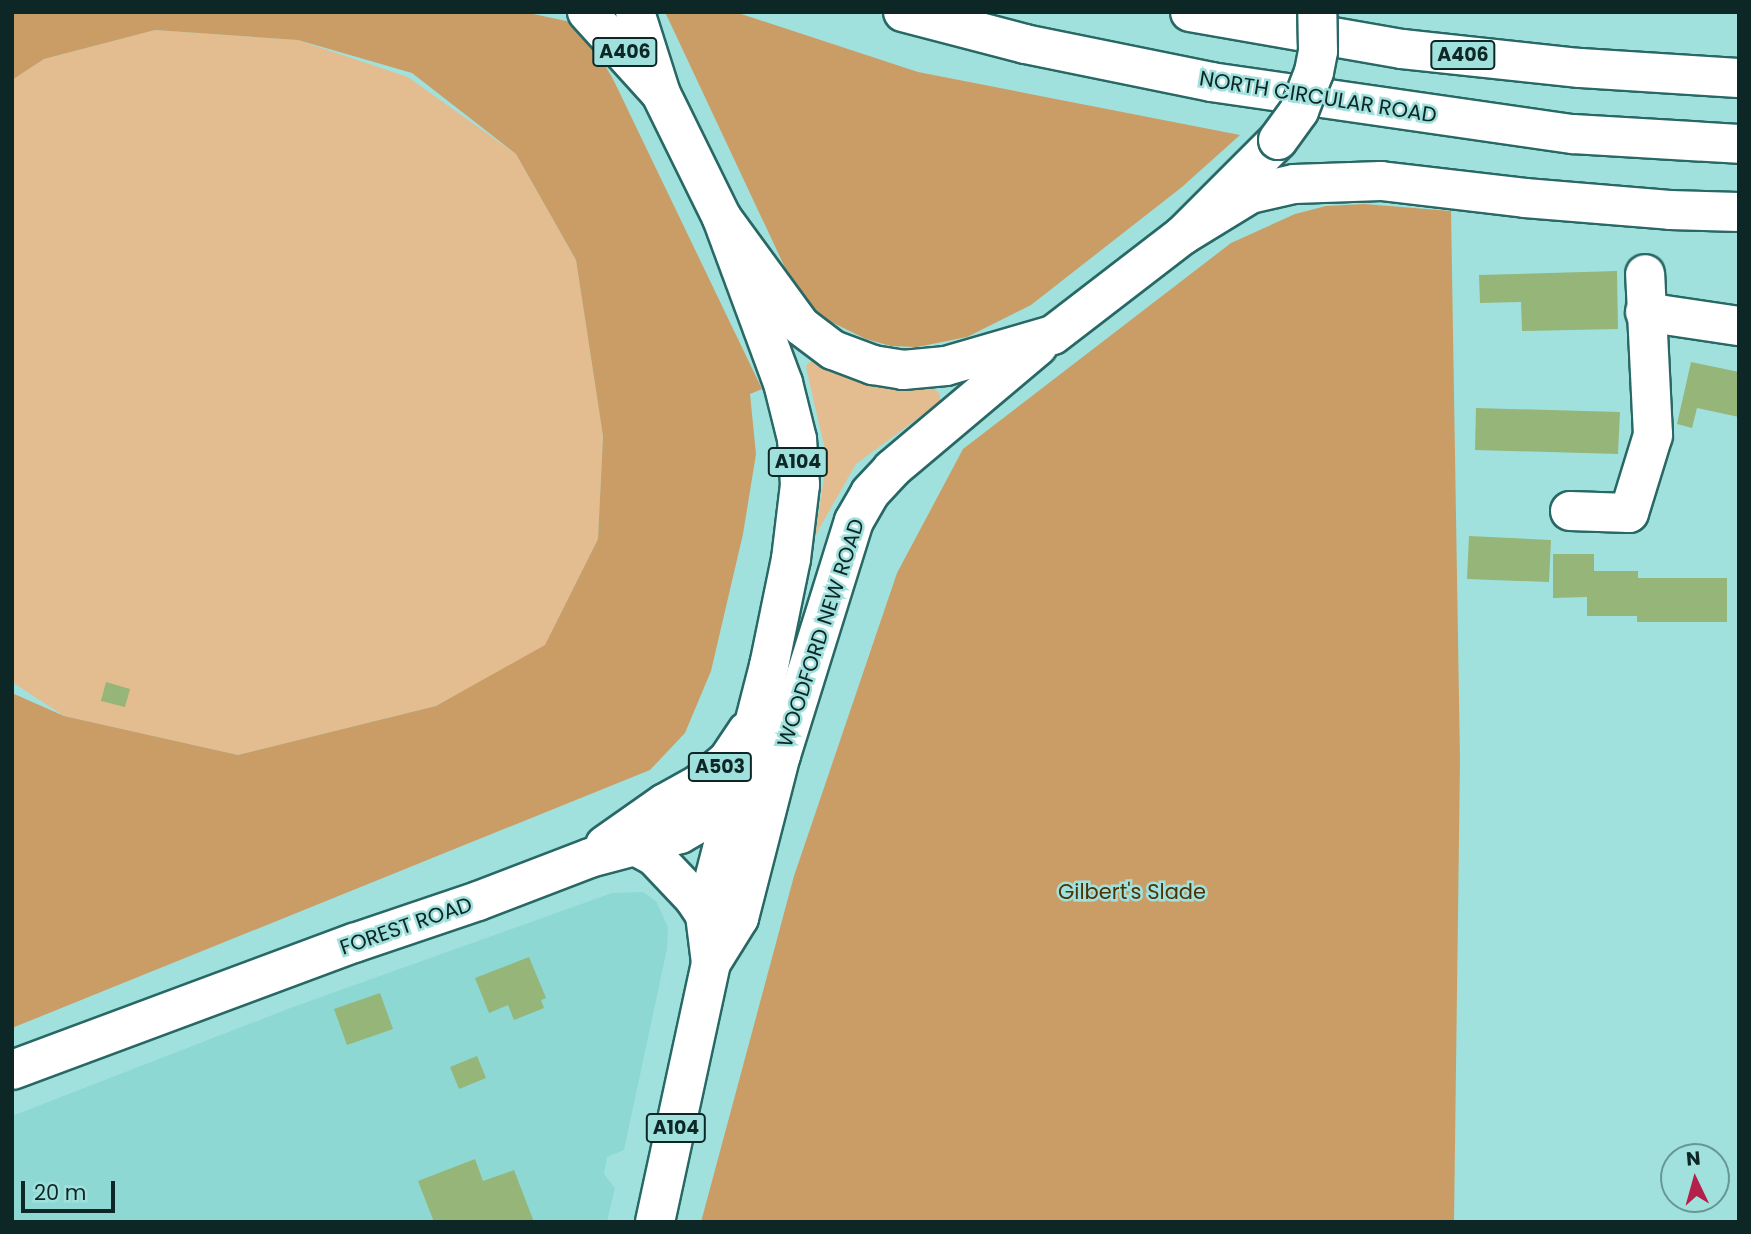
<!DOCTYPE html>
<style>
body{margin:0}
#map{position:relative;width:1751px;height:1234px;overflow:hidden;background:#a1e1dd;font-family:Poppins,sans-serif}
div>[style]{position:absolute}
.built>*{inset:0;background:#8dd8d3}
.green>*{inset:0;background:#e3bd90}
.forest>*{inset:0;background:#ca9d66}
.building>*{inset:0;background:#95b579}
.roads{filter:drop-shadow(2px 0 #286865) drop-shadow(-2px 0 #286865) drop-shadow(0 2px #286865) drop-shadow(0 -2px #286865)}
.minor>*{height:38px;margin:-19px;padding:0 19px;transform-origin:19px;border-radius:19px;background:#fff}
.major>*{height:38px;margin:-19px;padding:0 19px;transform-origin:19px;border-radius:19px;background:#fff}
.highway>*{height:38px;margin:-19px;padding:0 19px;transform-origin:19px;border-radius:19px;background:#fff}
.bridges{filter:drop-shadow(2px 0 #286865) drop-shadow(-2px 0 #286865) drop-shadow(0 2px #286865) drop-shadow(0 -2px #286865)}
.major-bridge>*{height:38px;margin:-19px;padding:0 19px;transform-origin:19px;border-radius:19px;background:#fff}
span{translate:-50% -50%;white-space:nowrap;text-align:center;line-height:1.15;-webkit-text-stroke:5px #a1e1dd;paint-order:stroke}
.shield-label span{padding:2px 5px;background:#a1e1dd;border:2px solid;border-radius:5px;-webkit-text-stroke-width:0}
.shield-label{font-size:19px;color:#0d2726;font-weight:700}
.street-label{font-size:21px;color:#0d2726}
.park-label{font-size:21px;color:#503103}
.frame{position:absolute;inset:0;border:14px solid #0d2726;pointer-events:none}
.north{position:absolute;left:1660px;top:1143px;width:70px;height:70px;box-sizing:border-box;background:#a1e1dd;border:2px solid #669794;border-radius:50%;rotate:355deg;font-size:19px;font-weight:700;line-height:28px;text-align:center;color:#0d2726}
.north::after{content:'';display:block;margin:auto;width:24px;height:32px;background:#b3214b;clip-path:polygon(50% 0,100% 100%,50% 72%,0 100%)}
.scale{position:absolute;left:21px;top:1181px;width:94px;height:32px;box-sizing:border-box;border:4px solid #0d2726;border-top:0;padding-left:9px;font-size:21px;line-height:24px;white-space:nowrap;color:#0d2726;-webkit-text-stroke:5px #a1e1dd;paint-order:stroke}
</style>
<div id="map">
<div class="built">
<i style="clip-path:polygon(643px 892px,656px 901px,668px 927px,667px 949px,624px 1150px,607px 1157px,604px 1174px,615px 1188px,607px 1222px,12px 1222px,12px 1116px,293px 1007px,612px 893px)"></i>
</div>
<div class="green">
<i style="clip-path:polygon(155px 30px,298px 40px,408px 77px,516px 154px,576px 260px,603px 436px,598px 539px,545px 646px,436px 706px,238px 755px,64px 716px,12px 682px,12px 80px,44px 59px)"></i>
<i style="clip-path:polygon(816px 358px,934px 388px,940px 394px,940px 402px,856px 464px,815px 536px,827px 458px,807px 372px,806px 365px)"></i>
</div>
<div class="forest">
<i style="clip-path:polygon(12px 12px,524px 12px,571px 22px,602px 60px,614px 81px,762px 389px,750px 394px,756px 454px,743px 534px,711px 671px,685px 733px,650px 770px,12px 1028px,12px 693px,64px 716px,238px 755px,436px 706px,545px 645px,598px 539px,603px 436px,576px 260px,516px 154px,412px 73px,298px 40px,155px 30px,44px 59px,12px 80px)"></i>
<i style="clip-path:polygon(665px 12px,735px 12px,918px 72px,1240px 135px,1182px 187px,1031px 305px,967px 337px,917px 347px,891px 346px,866px 339px,817px 315px,788px 274px)"></i>
<i style="clip-path:polygon(1364px 204px,1451px 211px,1460px 760px,1454px 1222px,701px 1222px,794px 876px,897px 573px,963px 449px,1231px 243px,1295px 214px,1326px 206px)"></i>
</div>
<div class="building">
<i style="clip-path:polygon(1617px 271px,1618px 329px,1522px 331px,1521px 302px,1480px 303px,1479px 275px)"></i>
<i style="clip-path:polygon(1691px 362px,1739px 372px,1739px 417px,1697px 408px,1692px 428px,1677px 424px)"></i>
<i style="clip-path:polygon(1476px 408px,1620px 412px,1618px 454px,1475px 450px)"></i>
<i style="clip-path:polygon(1469px 536px,1551px 540px,1549px 582px,1467px 579px)"></i>
<i style="clip-path:polygon(1553px 554px,1594px 554px,1594px 571px,1638px 571px,1638px 578px,1727px 578px,1727px 622px,1637px 622px,1637px 616px,1587px 616px,1587px 597px,1553px 598px)"></i>
<i style="clip-path:polygon(106px 682px,130px 689px,125px 707px,101px 701px)"></i>
<i style="clip-path:polygon(529px 957px,546px 998px,541px 1000px,544px 1008px,514px 1020px,508px 1005px,489px 1013px,475px 978px)"></i>
<i style="clip-path:polygon(380px 993px,393px 1029px,347px 1045px,334px 1009px)"></i>
<i style="clip-path:polygon(477px 1056px,486px 1078px,459px 1089px,450px 1067px)"></i>
<i style="clip-path:polygon(475px 1159px,483px 1181px,514px 1170px,534px 1222px,434px 1222px,418px 1181px)"></i>
</div>
<div class="roads">
<div class="minor">
<i style="left:1645px;top:312px;width:95px;rotate:8.5deg"></i>
<i style="left:1570px;top:511px;width:59px;rotate:1.9deg"></i>
<i style="left:1629px;top:513px;width:82px;rotate:-72.9deg"></i>
<i style="left:1653px;top:435px;width:161px;rotate:-92.8deg"></i>
</div>
<div class="major">
<i style="left:635px;top:12px;width:86px;rotate:72.4deg"></i>
<i style="left:661px;top:94px;width:138px;rotate:63.8deg"></i>
<i style="left:722px;top:218px;width:134px;rotate:53.8deg"></i>
<i style="left:801px;top:326px;width:40px;rotate:37deg"></i>
<i style="left:833px;top:350px;width:43px;rotate:20.6deg"></i>
<i style="left:873px;top:365px;width:30px;rotate:9deg"></i>
<i style="left:903px;top:370px;width:43px;rotate:-5.3deg"></i>
<i style="left:946px;top:366px;width:111px;rotate:-16.2deg"></i>
<i style="left:1053px;top:335px;width:164px;rotate:-37.6deg"></i>
<i style="left:1183px;top:235px;width:134px;rotate:-45deg"></i>
<i style="left:605px;top:845px;width:73px;rotate:-35deg"></i>
<i style="left:665px;top:803px;width:38px;rotate:-29deg"></i>
<i style="left:698px;top:785px;width:38px;rotate:-40deg"></i>
<i style="left:727px;top:761px;width:36px;rotate:-56deg"></i>
<i style="left:637px;top:847px;width:19px;rotate:28deg"></i>
<i style="left:654px;top:856px;width:57px;rotate:46.4deg"></i>
<i style="left:693px;top:897px;width:22px;rotate:56deg"></i>
<i style="left:711px;top:963px;width:53px;rotate:-58.1deg"></i>
<i style="left:739px;top:918px;width:168px;rotate:-75.6deg"></i>
<i style="left:781px;top:755px;width:245px;rotate:-72.7deg"></i>
<i style="left:854px;top:521px;width:32px;rotate:-60deg"></i>
<i style="left:870px;top:493px;width:33px;rotate:-47deg"></i>
<i style="left:892px;top:469px;width:191px;rotate:-40.1deg"></i>
<i style="left:12px;top:1070px;width:365px;rotate:-20.4deg"></i>
<i style="left:354px;top:943px;width:131px;rotate:-18.7deg"></i>
<i style="left:478px;top:901px;width:120px;rotate:-21deg"></i>
<i style="left:590px;top:858px;width:93px;rotate:-14.9deg"></i>
<i style="left:680px;top:834px;width:34px;rotate:-30deg"></i>
<i style="left:710px;top:817px;width:94px;rotate:-41.1deg"></i>
<i style="left:655px;top:1222px;width:265px;rotate:-77.8deg"></i>
<i style="left:711px;top:963px;width:48px;rotate:-97.1deg"></i>
<i style="left:705px;top:915px;width:257px;rotate:-75.6deg"></i>
<i style="left:769px;top:666px;width:109px;rotate:-78.4deg"></i>
<i style="left:791px;top:559px;width:75px;rotate:-83.1deg"></i>
<i style="left:800px;top:485px;width:46px;rotate:-93.7deg"></i>
<i style="left:797px;top:439px;width:58px;rotate:-104deg"></i>
<i style="left:783px;top:383px;width:176px;rotate:-110.3deg"></i>
</div>
<div class="highway">
<i style="left:587px;top:12px;width:110px;rotate:47.9deg"></i>
<i style="left:903px;top:12px;width:126px;rotate:14.7deg"></i>
<i style="left:1025px;top:44px;width:190px;rotate:11.5deg"></i>
<i style="left:1211px;top:82px;width:366px;rotate:8.2deg"></i>
<i style="left:1573px;top:134px;width:166px;rotate:3.4deg"></i>
<i style="left:1190px;top:12px;width:215px;rotate:9.9deg"></i>
<i style="left:1402px;top:49px;width:179px;rotate:6.1deg"></i>
<i style="left:1580px;top:68px;width:159px;rotate:3.6deg"></i>
<i style="left:1183px;top:235px;width:79px;rotate:-31.5deg"></i>
<i style="left:1250px;top:194px;width:45px;rotate:-12.8deg"></i>
<i style="left:1294px;top:184px;width:87px;rotate:-2deg"></i>
<i style="left:1381px;top:181px;width:145px;rotate:6.7deg"></i>
<i style="left:1525px;top:198px;width:145px;rotate:4.7deg"></i>
<i style="left:1670px;top:210px;width:69px;rotate:1.7deg"></i>
</div>
</div>
<div class="bridges">
<div class="major-bridge">
<i style="left:1278px;top:140px;width:36px;rotate:-54deg"></i>
<i style="left:1299px;top:111px;width:42px;rotate:-69deg"></i>
<i style="left:1314px;top:72px;width:21px;rotate:-79deg"></i>
<i style="left:1318px;top:51px;width:39px;rotate:-91deg"></i>
</div>
</div>
<div class="shield-label">
<span style="left:625px;top:52px">A406</span>
<span style="left:1463px;top:55px">A406</span>
<span style="left:798px;top:462px">A104</span>
<span style="left:720px;top:767px">A503</span>
<span style="left:676px;top:1128px">A104</span>
</div>
<div class="street-label">
<span style="left:1318px;top:97px;rotate:9deg">NORTH CIRCULAR ROAD</span>
<span style="left:821px;top:633px;rotate:-72deg">WOODFORD NEW ROAD</span>
<span style="left:406px;top:926px;rotate:-19deg">FOREST ROAD</span>
</div>
<div class="park-label">
<span style="left:1132px;top:892px">Gilbert's Slade</span>
</div>
<div class="frame"></div>
<div class="north">N</div>
<div class="scale">20 m</div>
</div>
